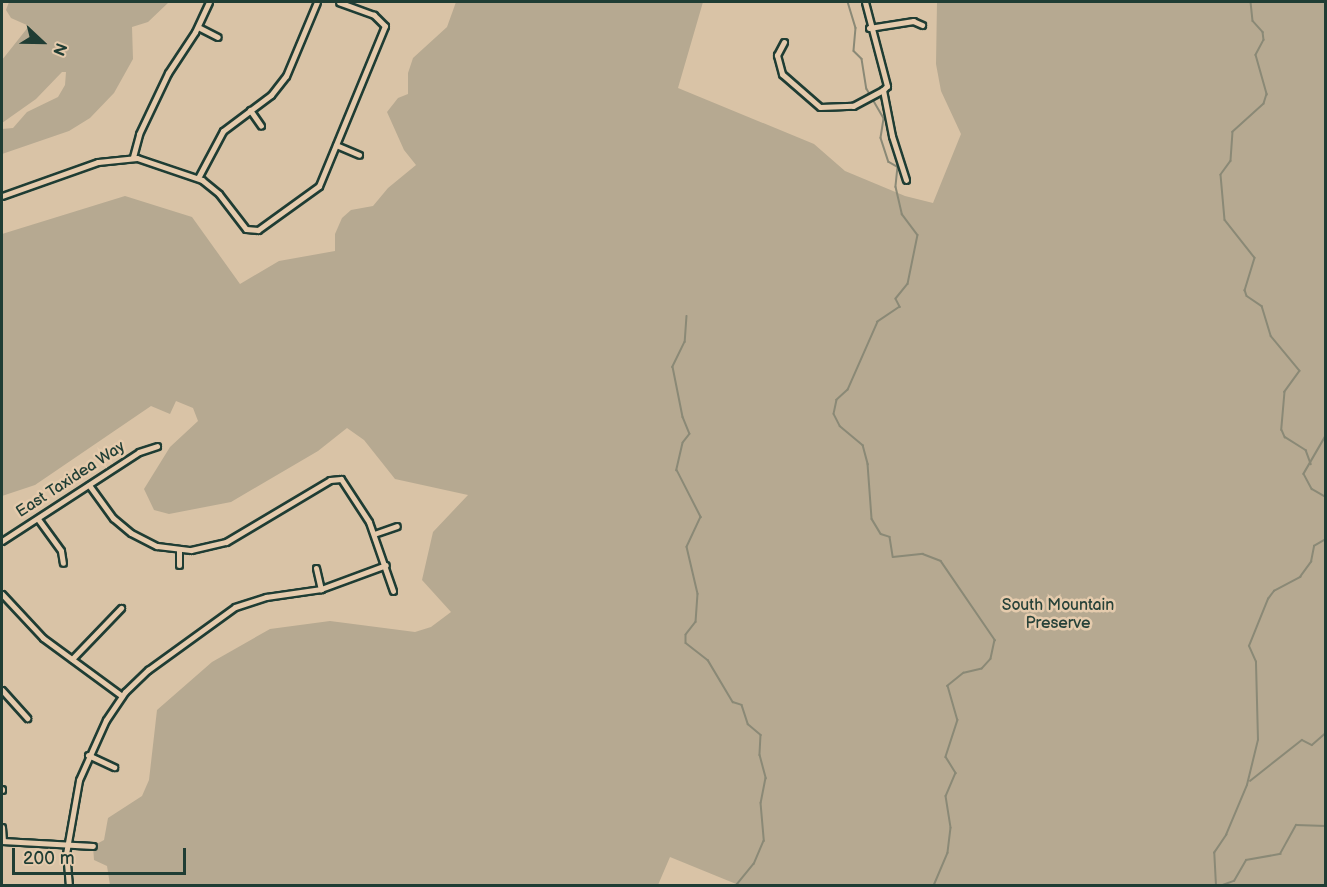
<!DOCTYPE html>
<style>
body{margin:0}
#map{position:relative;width:1327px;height:887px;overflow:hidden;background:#d9c3a6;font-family:"Balsamiq Sans",sans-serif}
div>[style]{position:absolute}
.green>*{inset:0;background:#b6a991}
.stream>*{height:1.5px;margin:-0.75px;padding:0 0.75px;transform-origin:0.75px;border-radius:0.75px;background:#8a8976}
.roads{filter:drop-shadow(2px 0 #1f3d34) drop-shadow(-2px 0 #1f3d34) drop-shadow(0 2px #1f3d34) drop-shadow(0 -2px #1f3d34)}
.street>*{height:5px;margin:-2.5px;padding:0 2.5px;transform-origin:2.5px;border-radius:2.5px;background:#e5cbad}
span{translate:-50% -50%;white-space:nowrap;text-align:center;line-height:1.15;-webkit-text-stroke:5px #e5cbad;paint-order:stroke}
.street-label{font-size:16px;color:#1f3d34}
.park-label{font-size:16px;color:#274239}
.frame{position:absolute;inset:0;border:3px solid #1f3d34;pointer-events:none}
.north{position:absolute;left:12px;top:12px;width:60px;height:60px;-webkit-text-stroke:4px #e5cbad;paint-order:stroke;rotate:112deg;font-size:16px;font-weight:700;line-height:24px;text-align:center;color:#1f3d34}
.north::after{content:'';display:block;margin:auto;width:21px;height:27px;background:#1f3d34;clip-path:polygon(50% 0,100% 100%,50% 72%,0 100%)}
.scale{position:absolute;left:12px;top:848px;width:174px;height:27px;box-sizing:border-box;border:3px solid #1f3d34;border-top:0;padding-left:8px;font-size:18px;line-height:21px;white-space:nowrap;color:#1f3d34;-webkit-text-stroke:4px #e5cbad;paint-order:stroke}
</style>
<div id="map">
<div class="green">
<i style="clip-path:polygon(9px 2px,169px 2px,148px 22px,132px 27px,133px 59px,114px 93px,90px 118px,69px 131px,2px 154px,2px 129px,13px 128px,27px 112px,58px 97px,65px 85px,66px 72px,62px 72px,36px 99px,2px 123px,2px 60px,29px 26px,11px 18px,6px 10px)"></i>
<i style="clip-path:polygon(456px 2px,703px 2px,678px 88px,814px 144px,845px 171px,905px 196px,933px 203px,961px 134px,941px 91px,936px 64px,937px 2px,1325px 2px,1325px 885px,741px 886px,670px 857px,658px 885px,110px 885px,107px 866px,94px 860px,93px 846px,104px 840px,108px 818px,142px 796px,149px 780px,157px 710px,212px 662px,270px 629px,330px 621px,415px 632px,431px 627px,451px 612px,422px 580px,433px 532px,468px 495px,395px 479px,364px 440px,347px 428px,318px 451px,231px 502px,169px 514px,154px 510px,144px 489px,170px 447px,198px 421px,193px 408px,176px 401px,170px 414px,151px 406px,35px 485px,2px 496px,2px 234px,125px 196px,192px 217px,240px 284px,279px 261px,335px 251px,335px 234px,342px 218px,351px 210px,373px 206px,388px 188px,416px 165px,404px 150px,387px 112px,398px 98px,408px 94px,408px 73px,413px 58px,447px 27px)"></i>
</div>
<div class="stream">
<i style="left:848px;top:2px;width:27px;rotate:73deg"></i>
<i style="left:856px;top:28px;width:23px;rotate:95deg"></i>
<i style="left:854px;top:51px;width:11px;rotate:45deg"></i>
<i style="left:862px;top:59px;width:30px;rotate:81deg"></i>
<i style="left:867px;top:89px;width:34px;rotate:60deg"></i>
<i style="left:884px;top:119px;width:19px;rotate:99deg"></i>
<i style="left:881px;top:138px;width:25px;rotate:72deg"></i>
<i style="left:889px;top:162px;width:10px;rotate:29deg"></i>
<i style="left:898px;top:167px;width:20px;rotate:96deg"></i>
<i style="left:896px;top:187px;width:28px;rotate:77deg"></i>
<i style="left:902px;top:214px;width:26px;rotate:53deg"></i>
<i style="left:918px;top:235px;width:50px;rotate:101.5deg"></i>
<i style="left:908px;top:284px;width:19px;rotate:129deg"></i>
<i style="left:896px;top:299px;width:9px;rotate:63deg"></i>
<i style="left:900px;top:307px;width:27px;rotate:146deg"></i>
<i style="left:878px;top:322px;width:74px;rotate:113.8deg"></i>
<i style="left:848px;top:390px;width:15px;rotate:138deg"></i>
<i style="left:837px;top:400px;width:14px;rotate:102deg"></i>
<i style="left:834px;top:414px;width:13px;rotate:63deg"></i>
<i style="left:840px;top:426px;width:30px;rotate:40deg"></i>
<i style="left:863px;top:445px;width:20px;rotate:75deg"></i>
<i style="left:868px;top:464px;width:55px;rotate:85.8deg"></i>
<i style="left:872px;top:519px;width:17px;rotate:59deg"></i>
<i style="left:881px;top:534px;width:9px;rotate:18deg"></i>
<i style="left:890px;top:537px;width:20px;rotate:81deg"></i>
<i style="left:893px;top:557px;width:30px;rotate:-6deg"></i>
<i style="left:923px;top:554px;width:19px;rotate:21deg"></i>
<i style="left:941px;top:561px;width:96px;rotate:55.6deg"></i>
<i style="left:995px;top:640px;width:19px;rotate:102deg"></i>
<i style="left:991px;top:659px;width:13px;rotate:132deg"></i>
<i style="left:982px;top:669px;width:18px;rotate:167deg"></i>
<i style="left:964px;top:673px;width:21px;rotate:141deg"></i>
<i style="left:948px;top:686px;width:35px;rotate:74deg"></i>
<i style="left:958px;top:720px;width:39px;rotate:108deg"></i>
<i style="left:946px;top:757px;width:19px;rotate:58deg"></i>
<i style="left:956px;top:773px;width:25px;rotate:113deg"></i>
<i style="left:946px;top:796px;width:32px;rotate:81deg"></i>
<i style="left:951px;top:828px;width:25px;rotate:97deg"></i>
<i style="left:948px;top:853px;width:36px;rotate:113deg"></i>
<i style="left:1251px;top:2px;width:19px;rotate:84deg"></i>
<i style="left:1253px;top:21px;width:15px;rotate:48deg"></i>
<i style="left:1263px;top:32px;width:8px;rotate:83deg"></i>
<i style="left:1264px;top:40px;width:17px;rotate:118deg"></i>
<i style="left:1256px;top:55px;width:41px;rotate:74.2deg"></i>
<i style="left:1267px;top:94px;width:10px;rotate:107deg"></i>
<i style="left:1264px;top:104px;width:42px;rotate:137.9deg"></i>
<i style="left:1233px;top:132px;width:29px;rotate:94deg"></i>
<i style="left:1231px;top:161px;width:17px;rotate:126deg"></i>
<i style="left:1221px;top:175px;width:45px;rotate:84.9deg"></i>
<i style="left:1225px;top:220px;width:48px;rotate:51.7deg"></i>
<i style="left:1255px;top:258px;width:34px;rotate:107deg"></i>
<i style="left:1245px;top:290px;width:6px;rotate:72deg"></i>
<i style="left:1247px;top:296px;width:18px;rotate:34deg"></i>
<i style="left:1262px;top:306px;width:31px;rotate:73deg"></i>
<i style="left:1271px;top:336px;width:45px;rotate:50.4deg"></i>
<i style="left:1300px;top:371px;width:26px;rotate:126deg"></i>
<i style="left:1285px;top:392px;width:38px;rotate:95deg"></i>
<i style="left:1282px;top:430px;width:8px;rotate:67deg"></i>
<i style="left:1285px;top:437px;width:25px;rotate:32deg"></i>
<i style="left:1306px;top:450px;width:15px;rotate:70deg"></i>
<i style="left:687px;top:316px;width:26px;rotate:94deg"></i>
<i style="left:685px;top:342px;width:28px;rotate:116deg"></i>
<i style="left:673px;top:367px;width:51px;rotate:78.7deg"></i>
<i style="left:683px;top:417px;width:18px;rotate:68deg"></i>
<i style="left:690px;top:434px;width:11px;rotate:128deg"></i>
<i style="left:683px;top:443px;width:28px;rotate:103deg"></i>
<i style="left:677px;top:470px;width:53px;rotate:62.9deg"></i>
<i style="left:701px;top:517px;width:33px;rotate:115deg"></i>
<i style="left:687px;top:547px;width:48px;rotate:76.8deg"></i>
<i style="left:698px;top:594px;width:28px;rotate:94deg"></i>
<i style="left:696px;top:622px;width:16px;rotate:128deg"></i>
<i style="left:686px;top:635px;width:8px;rotate:90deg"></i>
<i style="left:686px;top:643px;width:28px;rotate:38deg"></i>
<i style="left:708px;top:660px;width:49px;rotate:59.2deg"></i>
<i style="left:733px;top:702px;width:9px;rotate:18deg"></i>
<i style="left:742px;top:705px;width:20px;rotate:72deg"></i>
<i style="left:748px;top:724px;width:17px;rotate:40deg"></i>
<i style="left:761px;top:735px;width:20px;rotate:93deg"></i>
<i style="left:760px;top:755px;width:24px;rotate:75deg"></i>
<i style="left:766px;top:778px;width:25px;rotate:101deg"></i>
<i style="left:761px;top:803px;width:38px;rotate:85deg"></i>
<i style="left:764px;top:841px;width:25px;rotate:113deg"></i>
<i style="left:754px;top:864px;width:28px;rotate:129deg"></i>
<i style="left:1326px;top:436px;width:44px;rotate:120.1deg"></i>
<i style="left:1304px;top:474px;width:17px;rotate:62deg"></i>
<i style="left:1312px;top:489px;width:16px;rotate:30deg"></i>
<i style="left:1250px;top:781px;width:66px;rotate:-38.3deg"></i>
<i style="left:1302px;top:740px;width:11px;rotate:27deg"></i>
<i style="left:1312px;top:745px;width:18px;rotate:-41deg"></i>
<i style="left:1216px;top:886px;width:33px;rotate:-93deg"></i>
<i style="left:1214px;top:853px;width:22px;rotate:-56deg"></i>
<i style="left:1226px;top:835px;width:54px;rotate:-67.2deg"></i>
<i style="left:1247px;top:785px;width:46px;rotate:-76.3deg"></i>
<i style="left:1258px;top:740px;width:78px;rotate:-91.5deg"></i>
<i style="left:1256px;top:662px;width:17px;rotate:-114deg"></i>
<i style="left:1249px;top:646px;width:51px;rotate:-68deg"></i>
<i style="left:1268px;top:599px;width:10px;rotate:-53deg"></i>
<i style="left:1274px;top:591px;width:30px;rotate:-28deg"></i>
<i style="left:1300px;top:577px;width:19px;rotate:-54deg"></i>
<i style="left:1311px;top:562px;width:16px;rotate:-79deg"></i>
<i style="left:1314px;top:546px;width:14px;rotate:-30deg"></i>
<i style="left:1220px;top:886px;width:15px;rotate:-20deg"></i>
<i style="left:1234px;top:881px;width:24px;rotate:-60deg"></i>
<i style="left:1246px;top:860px;width:35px;rotate:-10deg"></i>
<i style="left:1280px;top:854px;width:33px;rotate:-61deg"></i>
<i style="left:1296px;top:825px;width:30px;rotate:2deg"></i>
</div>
<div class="roads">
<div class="street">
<i style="left:865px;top:2px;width:87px;rotate:75.3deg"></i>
<i style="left:887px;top:86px;width:6px;rotate:135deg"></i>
<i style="left:883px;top:90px;width:47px;rotate:78.9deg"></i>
<i style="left:892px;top:136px;width:46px;rotate:72.3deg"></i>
<i style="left:198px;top:27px;width:22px;rotate:27deg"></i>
<i style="left:869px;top:28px;width:45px;rotate:-9deg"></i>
<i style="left:913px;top:21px;width:10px;rotate:24deg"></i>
<i style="left:784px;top:42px;width:15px;rotate:118deg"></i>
<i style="left:777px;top:55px;width:20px;rotate:75deg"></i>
<i style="left:782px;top:74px;width:50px;rotate:41deg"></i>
<i style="left:820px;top:107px;width:33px;rotate:-2deg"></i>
<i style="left:853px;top:106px;width:34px;rotate:-28deg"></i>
<i style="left:250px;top:110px;width:19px;rotate:55deg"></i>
<i style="left:336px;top:145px;width:25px;rotate:23deg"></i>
<i style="left:133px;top:157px;width:24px;rotate:-75deg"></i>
<i style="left:139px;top:134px;width:68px;rotate:-64.6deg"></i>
<i style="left:168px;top:73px;width:49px;rotate:-56.6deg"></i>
<i style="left:195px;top:32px;width:33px;rotate:-65deg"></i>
<i style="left:198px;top:178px;width:53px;rotate:-62deg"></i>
<i style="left:223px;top:131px;width:60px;rotate:-36.9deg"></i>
<i style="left:271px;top:95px;width:24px;rotate:-52deg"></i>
<i style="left:286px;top:76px;width:80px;rotate:-67.3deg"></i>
<i style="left:2px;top:196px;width:102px;rotate:-19.5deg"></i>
<i style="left:98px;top:162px;width:39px;rotate:-6deg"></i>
<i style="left:137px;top:158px;width:69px;rotate:18.7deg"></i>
<i style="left:202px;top:180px;width:22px;rotate:39deg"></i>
<i style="left:219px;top:194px;width:44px;rotate:52.4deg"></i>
<i style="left:246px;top:229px;width:12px;rotate:5deg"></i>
<i style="left:258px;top:230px;width:75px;rotate:-35.8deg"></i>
<i style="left:319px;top:186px;width:173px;rotate:-67.6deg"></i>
<i style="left:385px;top:26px;width:16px;rotate:-135deg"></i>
<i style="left:374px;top:15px;width:37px;rotate:-160deg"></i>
<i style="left:89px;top:485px;width:41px;rotate:54deg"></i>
<i style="left:113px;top:518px;width:23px;rotate:40deg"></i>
<i style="left:131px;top:533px;width:29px;rotate:27deg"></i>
<i style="left:157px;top:546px;width:34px;rotate:7deg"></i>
<i style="left:191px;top:550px;width:36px;rotate:-13deg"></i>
<i style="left:226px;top:542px;width:121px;rotate:-30.8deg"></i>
<i style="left:330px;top:480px;width:11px;rotate:-5deg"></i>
<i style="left:341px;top:479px;width:51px;rotate:56.9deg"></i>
<i style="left:369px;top:522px;width:73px;rotate:70.8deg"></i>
<i style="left:38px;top:519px;width:39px;rotate:54deg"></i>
<i style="left:61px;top:551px;width:12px;rotate:81deg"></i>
<i style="left:374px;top:534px;width:24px;rotate:-19deg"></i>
<i style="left:2px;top:541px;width:163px;rotate:-33deg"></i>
<i style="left:139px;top:452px;width:19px;rotate:-18deg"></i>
<i style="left:179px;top:550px;width:15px;rotate:90deg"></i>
<i style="left:316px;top:568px;width:22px;rotate:77deg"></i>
<i style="left:2px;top:594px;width:60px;rotate:47deg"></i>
<i style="left:43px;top:638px;width:98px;rotate:36.3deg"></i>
<i style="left:72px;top:659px;width:71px;rotate:-46.1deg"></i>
<i style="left:2px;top:690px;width:38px;rotate:48deg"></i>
<i style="left:88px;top:755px;width:29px;rotate:25deg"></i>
<i style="left:2px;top:790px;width:1px;rotate:-90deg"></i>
<i style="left:2px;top:827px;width:13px;rotate:86deg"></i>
<i style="left:2px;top:841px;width:91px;rotate:3.1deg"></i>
<i style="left:69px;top:886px;width:32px;rotate:-95deg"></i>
<i style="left:66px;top:854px;width:75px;rotate:-80deg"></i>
<i style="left:79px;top:780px;width:66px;rotate:-65.8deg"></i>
<i style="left:106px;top:720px;width:34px;rotate:-56deg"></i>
<i style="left:125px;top:692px;width:32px;rotate:-44deg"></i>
<i style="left:148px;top:670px;width:107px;rotate:-35.9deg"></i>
<i style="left:235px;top:607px;width:33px;rotate:-18deg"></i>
<i style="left:266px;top:597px;width:56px;rotate:-8.3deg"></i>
<i style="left:321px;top:589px;width:69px;rotate:-20.3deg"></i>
</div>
</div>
<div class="street-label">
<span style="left:71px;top:480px;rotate:-33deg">East Taxidea Way</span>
</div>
<div class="park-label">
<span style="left:1058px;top:615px">South Mountain<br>Preserve</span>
</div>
<div class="frame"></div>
<div class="north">N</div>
<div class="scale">200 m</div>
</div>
